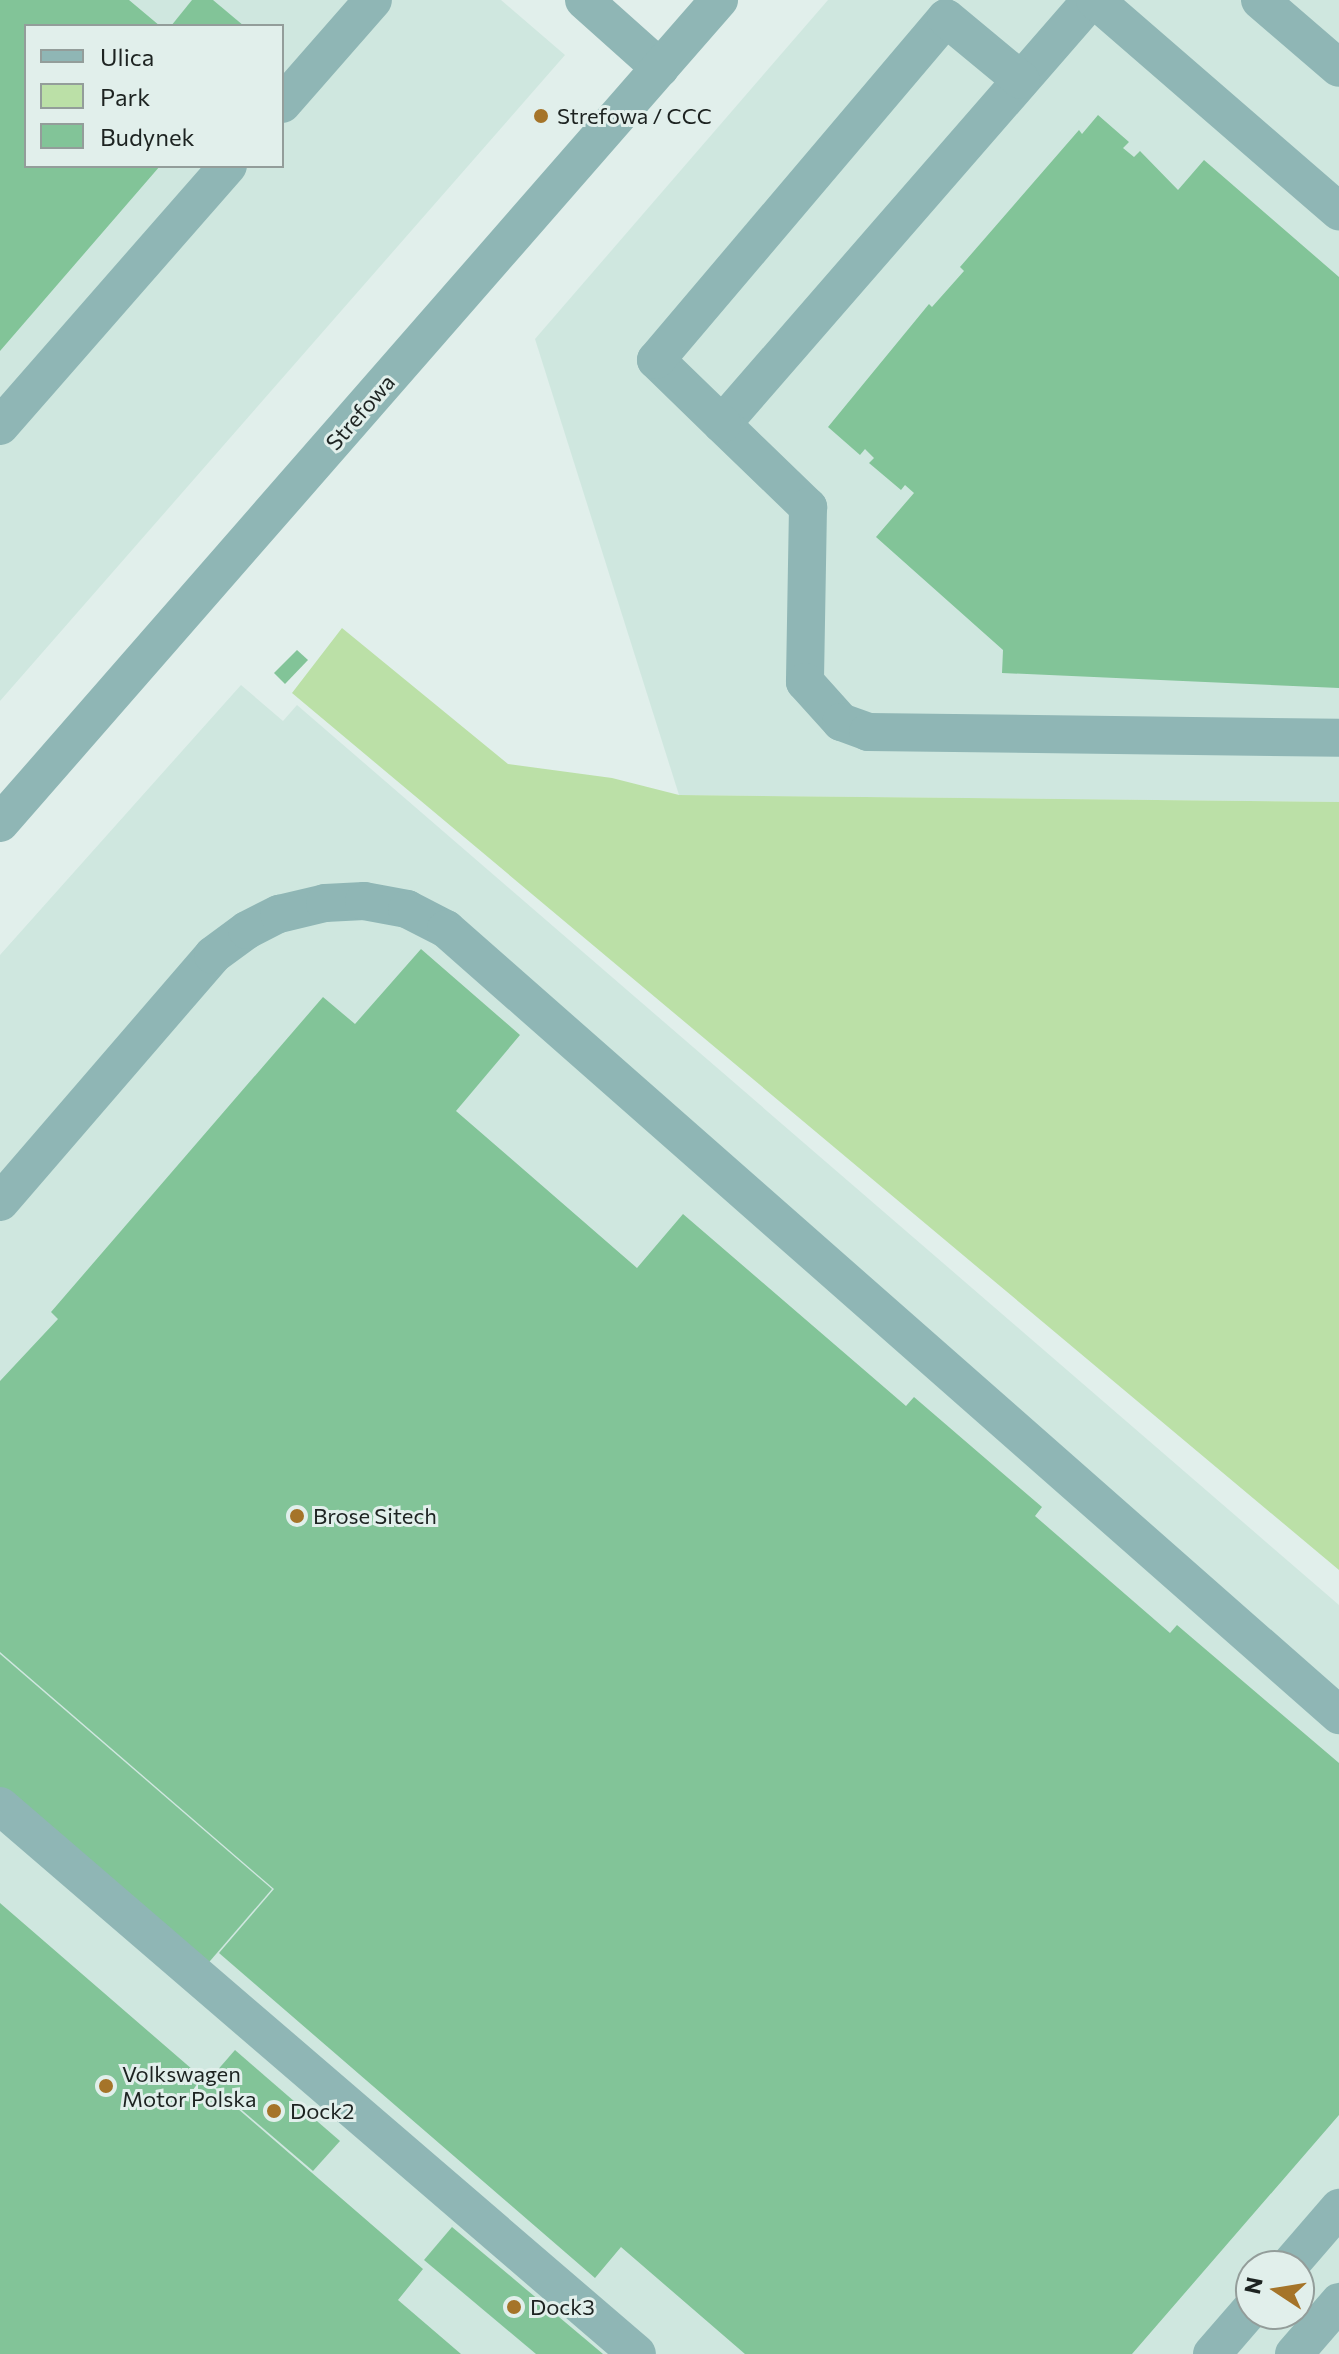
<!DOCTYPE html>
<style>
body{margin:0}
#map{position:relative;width:1339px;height:2354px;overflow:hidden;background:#e1efeb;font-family:Commissioner,sans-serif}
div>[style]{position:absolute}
.built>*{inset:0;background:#cfe7df}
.green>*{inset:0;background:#bbe0a7}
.building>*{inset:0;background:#82c498}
.minor>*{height:38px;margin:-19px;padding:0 19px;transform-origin:19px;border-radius:19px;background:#8fb6b5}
.dots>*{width:22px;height:22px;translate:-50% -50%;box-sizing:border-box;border:4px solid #e1efeb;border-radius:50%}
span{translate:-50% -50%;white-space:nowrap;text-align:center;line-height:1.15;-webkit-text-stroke:6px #e1efeb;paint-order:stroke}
.poi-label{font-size:22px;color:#1d2321}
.left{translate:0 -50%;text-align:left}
.street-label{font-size:22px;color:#1d2321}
.legend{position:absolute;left:24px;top:24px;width:260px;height:144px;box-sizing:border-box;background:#e1efeb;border:2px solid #939d9a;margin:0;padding:10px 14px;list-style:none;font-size:24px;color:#1d2321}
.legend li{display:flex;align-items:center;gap:16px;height:40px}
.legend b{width:40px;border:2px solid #939d9a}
.north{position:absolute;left:1235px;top:2250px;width:80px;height:80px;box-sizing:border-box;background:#e1efeb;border:2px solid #939d9a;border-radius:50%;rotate:282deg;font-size:22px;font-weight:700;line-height:32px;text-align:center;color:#1d2321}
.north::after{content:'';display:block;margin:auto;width:28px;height:36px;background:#a57429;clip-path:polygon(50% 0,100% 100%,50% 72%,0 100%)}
</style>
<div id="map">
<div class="built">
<i style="clip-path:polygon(evenodd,0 0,501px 0,565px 55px,0 701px,0 0,26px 26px,282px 26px,282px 166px,26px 166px,26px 26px)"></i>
<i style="clip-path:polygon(828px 0,1339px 0,1339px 802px,679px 795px,535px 339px)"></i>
<i style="clip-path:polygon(evenodd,241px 685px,283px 721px,297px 705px,1339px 1605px,1339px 2354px,0 2354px,0 955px,241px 685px,1251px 2266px,1299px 2266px,1299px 2314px,1251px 2314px,1251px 2266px)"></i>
</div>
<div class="green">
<i style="clip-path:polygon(342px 628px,508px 764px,612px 778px,679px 795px,1339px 802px,1339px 1570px,292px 693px)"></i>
</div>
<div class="building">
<i style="clip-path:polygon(0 0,129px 0,160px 26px,26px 26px,26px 166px,160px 166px,0 351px)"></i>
<i style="clip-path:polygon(192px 0,213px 0,244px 26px,171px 26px)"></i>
<i style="clip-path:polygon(1098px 115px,1129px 142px,1123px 148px,1134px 157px,1140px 151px,1178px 190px,1204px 160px,1339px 277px,1339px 688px,1002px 673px,1003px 650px,876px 537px,914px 493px,905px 485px,901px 490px,869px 463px,874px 458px,865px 449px,860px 455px,828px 427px,929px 304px,932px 307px,964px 271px,960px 267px,1079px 130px,1082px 134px)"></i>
<i style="clip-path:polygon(297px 650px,308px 660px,285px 684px,274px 673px)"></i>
<i style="clip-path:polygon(421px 949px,520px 1035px,456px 1111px,637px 1268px,683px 1214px,906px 1406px,914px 1397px,1042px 1507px,1035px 1516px,1170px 1633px,1177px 1625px,1339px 1763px,1339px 2115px,1132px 2354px,745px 2354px,621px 2247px,595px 2278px,219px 1953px,274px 1889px,0 1652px,0 1381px,58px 1319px,51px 1312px,323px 997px,355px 1024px)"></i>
<i style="clip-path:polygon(0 1654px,272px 1889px,204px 1968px,0 1792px)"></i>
<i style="clip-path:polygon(0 1903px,423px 2269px,398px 2300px,461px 2354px,0 2354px)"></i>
<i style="clip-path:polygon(235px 2050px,340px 2141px,313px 2171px,208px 2081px)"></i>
<i style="clip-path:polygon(452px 2227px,603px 2354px,536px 2354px,424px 2260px)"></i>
</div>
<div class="minor">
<i style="left:584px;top:0;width:102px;rotate:41.8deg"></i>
<i style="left:1091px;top:0;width:562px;rotate:131.03deg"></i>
<i style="left:722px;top:424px;width:120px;rotate:44deg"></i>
<i style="left:808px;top:507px;width:175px;rotate:91deg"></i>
<i style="left:805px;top:682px;width:54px;rotate:48deg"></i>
<i style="left:841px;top:722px;width:29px;rotate:20deg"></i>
<i style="left:868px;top:732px;width:471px;rotate:0.7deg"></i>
<i style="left:1095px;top:0;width:323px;rotate:40.9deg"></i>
<i style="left:1260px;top:0;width:104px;rotate:40.7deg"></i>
<i style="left:282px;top:104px;width:138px;rotate:-48.8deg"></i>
<i style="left:722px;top:424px;width:92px;rotate:-135.9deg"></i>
<i style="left:656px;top:360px;width:448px;rotate:-49.7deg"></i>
<i style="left:946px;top:18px;width:97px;rotate:39.6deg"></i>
<i style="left:0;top:426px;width:346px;rotate:-48.8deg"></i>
<i style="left:0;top:823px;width:1093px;rotate:-48.86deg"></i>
<i style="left:0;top:1202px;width:326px;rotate:-49.2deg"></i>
<i style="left:213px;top:955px;width:42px;rotate:-36.3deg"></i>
<i style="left:247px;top:930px;width:36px;rotate:-27deg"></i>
<i style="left:279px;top:914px;width:47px;rotate:-13.4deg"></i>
<i style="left:325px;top:903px;width:39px;rotate:-3deg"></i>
<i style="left:364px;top:901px;width:44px;rotate:10.5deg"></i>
<i style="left:407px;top:909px;width:44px;rotate:27.1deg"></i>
<i style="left:446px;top:929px;width:1190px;rotate:41.35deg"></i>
<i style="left:0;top:1806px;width:840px;rotate:40.7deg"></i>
<i style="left:1289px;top:2266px;width:77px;rotate:-49.2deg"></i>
<i style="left:1212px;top:2354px;width:60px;rotate:-49.1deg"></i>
<i style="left:1294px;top:2354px;width:69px;rotate:-49.1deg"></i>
</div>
<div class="dots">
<i style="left:541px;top:116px;background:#a57429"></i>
<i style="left:297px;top:1516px;background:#a57429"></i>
<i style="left:106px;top:2086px;background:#a57429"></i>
<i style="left:274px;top:2111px;background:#a57429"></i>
<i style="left:514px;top:2307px;background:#a57429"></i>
</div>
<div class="poi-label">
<span class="left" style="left:557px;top:116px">Strefowa / CCC</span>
<span class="left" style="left:313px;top:1516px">Brose Sitech</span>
<span class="left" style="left:122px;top:2086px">Volkswagen<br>Motor Polska</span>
<span class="left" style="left:290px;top:2111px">Dock2</span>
<span class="left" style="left:530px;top:2307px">Dock3</span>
</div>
<div class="street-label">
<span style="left:360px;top:412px;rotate:-49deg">Strefowa</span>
</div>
<ul class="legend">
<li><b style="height:10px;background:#8fb6b5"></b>Ulica</li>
<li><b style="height:22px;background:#bbe0a7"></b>Park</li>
<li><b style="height:22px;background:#82c498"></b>Budynek</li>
</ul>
<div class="north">N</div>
</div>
